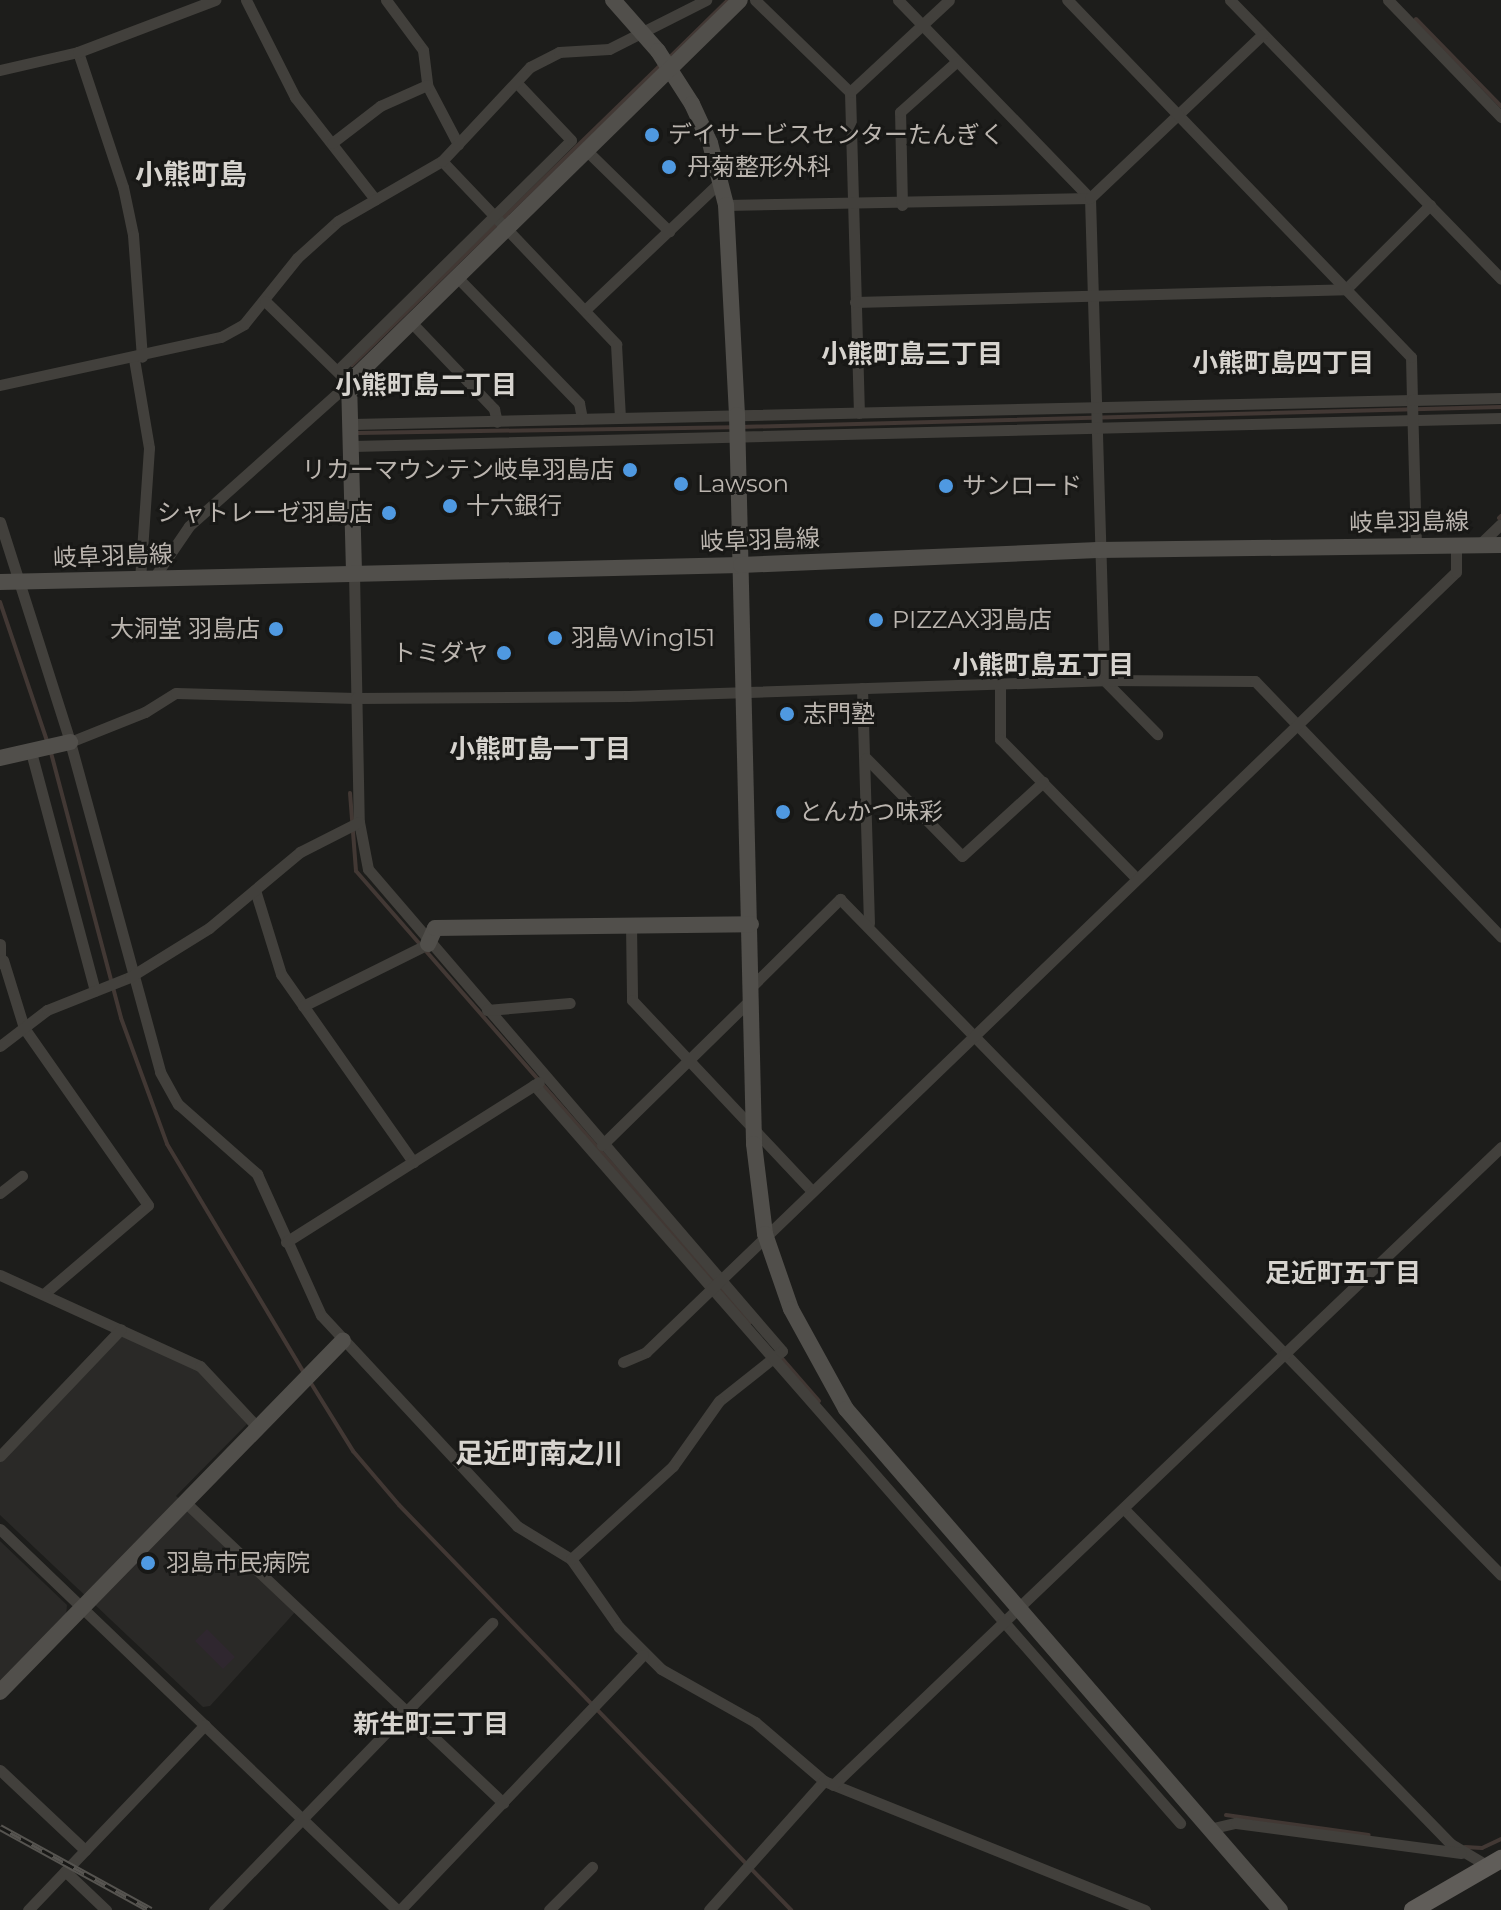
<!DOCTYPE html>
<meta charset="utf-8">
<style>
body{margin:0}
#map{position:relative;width:1501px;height:1910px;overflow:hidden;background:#1d1d1b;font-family:Montserrat,"Noto Sans JP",sans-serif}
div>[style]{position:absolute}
.built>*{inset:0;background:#2a2927}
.green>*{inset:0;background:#2f272f}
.stream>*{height:4px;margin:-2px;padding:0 2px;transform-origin:2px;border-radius:2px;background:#423834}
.street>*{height:11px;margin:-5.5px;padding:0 5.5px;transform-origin:5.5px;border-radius:5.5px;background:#42403c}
.secondary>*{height:16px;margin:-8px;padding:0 8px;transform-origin:8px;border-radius:8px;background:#514f4b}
.primary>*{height:18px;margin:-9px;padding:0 9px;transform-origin:9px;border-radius:9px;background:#605d59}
.rail>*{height:7px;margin-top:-3.5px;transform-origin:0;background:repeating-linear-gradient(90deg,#181816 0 12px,#565450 0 24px);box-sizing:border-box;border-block:2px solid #565450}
.dots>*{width:22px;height:22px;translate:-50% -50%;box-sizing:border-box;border:4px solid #181816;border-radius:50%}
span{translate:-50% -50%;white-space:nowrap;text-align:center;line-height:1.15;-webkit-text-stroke:6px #181816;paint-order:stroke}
.poi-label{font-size:24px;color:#bbb5af}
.left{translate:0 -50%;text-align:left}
.right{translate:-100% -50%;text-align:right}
.street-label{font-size:24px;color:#bbb5af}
.neighbourhood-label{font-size:26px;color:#d7d4cf;font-weight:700}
.quarter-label{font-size:28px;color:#d7d4cf;font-weight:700}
</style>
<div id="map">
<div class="built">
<i style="clip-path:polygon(123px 1333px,199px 1369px,247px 1424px,176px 1496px,296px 1611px,210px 1706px,203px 1707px,0 1515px,0 1462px)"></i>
<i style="clip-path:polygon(0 1541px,67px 1605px,66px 1617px,0 1682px)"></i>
</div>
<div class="green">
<i style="clip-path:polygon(207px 1629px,235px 1657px,223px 1669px,195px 1641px)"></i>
</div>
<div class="stream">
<i style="left:1416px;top:19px;width:122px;rotate:45.7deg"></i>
<i style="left:667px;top:60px;width:86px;rotate:-44.5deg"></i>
<i style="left:352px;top:365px;width:429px;rotate:-44.2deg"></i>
<i style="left:740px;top:427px;width:761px;rotate:-1.51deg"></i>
<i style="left:358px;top:433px;width:374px;rotate:-0.9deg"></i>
<i style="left:1499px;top:518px;width:3px;rotate:-45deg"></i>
<i style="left:0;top:602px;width:147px;rotate:71.3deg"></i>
<i style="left:50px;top:749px;width:278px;rotate:75.2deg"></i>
<i style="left:121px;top:1018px;width:134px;rotate:69.9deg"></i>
<i style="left:167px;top:1144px;width:267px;rotate:59.1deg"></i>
<i style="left:350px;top:793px;width:78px;rotate:85.6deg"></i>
<i style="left:356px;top:871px;width:599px;rotate:48.86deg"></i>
<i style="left:779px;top:1355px;width:61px;rotate:49deg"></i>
<i style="left:309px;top:1380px;width:84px;rotate:58.2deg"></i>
<i style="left:353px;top:1451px;width:71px;rotate:49.6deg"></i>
<i style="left:399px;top:1505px;width:564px;rotate:45.93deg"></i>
<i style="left:1226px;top:1815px;width:144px;rotate:8deg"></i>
<i style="left:1465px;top:1847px;width:17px;rotate:3deg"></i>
<i style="left:1482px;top:1848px;width:21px;rotate:-25deg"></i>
</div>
<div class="street">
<i style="left:246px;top:0;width:109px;rotate:63.2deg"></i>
<i style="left:295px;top:97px;width:130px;rotate:51.9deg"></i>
<i style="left:386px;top:0;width:62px;rotate:53.5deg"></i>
<i style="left:423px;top:50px;width:35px;rotate:83deg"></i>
<i style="left:427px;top:85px;width:67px;rotate:62.3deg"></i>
<i style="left:755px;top:0;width:132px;rotate:44.1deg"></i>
<i style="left:850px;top:92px;width:321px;rotate:88.4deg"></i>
<i style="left:898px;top:0;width:276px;rotate:45.9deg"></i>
<i style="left:1090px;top:198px;width:482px;rotate:88.3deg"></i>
<i style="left:1104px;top:680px;width:76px;rotate:45.5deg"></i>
<i style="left:1230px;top:0;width:389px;rotate:45.8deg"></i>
<i style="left:1388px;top:0;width:163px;rotate:46deg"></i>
<i style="left:78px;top:52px;width:142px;rotate:71.6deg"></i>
<i style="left:123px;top:187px;width:49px;rotate:78.2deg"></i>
<i style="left:133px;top:235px;width:122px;rotate:85.8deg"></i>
<i style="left:0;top:70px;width:80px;rotate:-13deg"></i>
<i style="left:78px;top:52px;width:147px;rotate:-20.8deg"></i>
<i style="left:850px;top:92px;width:135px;rotate:-42.9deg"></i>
<i style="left:332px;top:143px;width:61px;rotate:-37.6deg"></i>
<i style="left:380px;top:106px;width:51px;rotate:-24.1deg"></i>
<i style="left:587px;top:151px;width:115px;rotate:44.3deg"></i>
<i style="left:442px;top:161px;width:253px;rotate:46.4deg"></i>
<i style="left:616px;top:344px;width:74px;rotate:86.9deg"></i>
<i style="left:726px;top:205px;width:364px;rotate:-1.1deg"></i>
<i style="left:1090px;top:198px;width:238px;rotate:-43.5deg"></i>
<i style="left:902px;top:205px;width:93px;rotate:-91.2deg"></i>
<i style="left:900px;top:112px;width:76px;rotate:-41.8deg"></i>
<i style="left:456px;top:276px;width:177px;rotate:45.9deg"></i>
<i style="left:579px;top:403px;width:16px;rotate:79deg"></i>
<i style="left:855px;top:302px;width:491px;rotate:-1.5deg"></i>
<i style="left:1346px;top:289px;width:119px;rotate:-45deg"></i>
<i style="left:585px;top:310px;width:187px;rotate:-43.5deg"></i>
<i style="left:410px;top:321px;width:122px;rotate:46.3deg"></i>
<i style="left:494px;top:409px;width:13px;rotate:77deg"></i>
<i style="left:134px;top:359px;width:90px;rotate:80.4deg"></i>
<i style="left:149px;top:448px;width:132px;rotate:93.9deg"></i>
<i style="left:338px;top:370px;width:327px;rotate:-44.6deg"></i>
<i style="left:571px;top:140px;width:79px;rotate:-133.5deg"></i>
<i style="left:0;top:385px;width:226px;rotate:-12.3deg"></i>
<i style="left:221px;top:337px;width:26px;rotate:-29deg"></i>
<i style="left:244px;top:324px;width:85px;rotate:-51.2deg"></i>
<i style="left:297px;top:258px;width:55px;rotate:-42.1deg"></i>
<i style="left:338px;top:221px;width:120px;rotate:-30deg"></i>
<i style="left:442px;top:161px;width:129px;rotate:-46.9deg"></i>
<i style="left:530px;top:67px;width:33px;rotate:-27deg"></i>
<i style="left:559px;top:52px;width:50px;rotate:-3.4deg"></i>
<i style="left:609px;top:49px;width:109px;rotate:-26.8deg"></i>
<i style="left:352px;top:424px;width:1060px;rotate:-1.3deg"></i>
<i style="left:1412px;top:400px;width:43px;rotate:-91.3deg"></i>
<i style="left:1411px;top:357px;width:496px;rotate:-133.9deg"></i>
<i style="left:353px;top:446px;width:1148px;rotate:-1.4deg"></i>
<i style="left:0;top:522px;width:231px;rotate:72.3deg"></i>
<i style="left:70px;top:742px;width:342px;rotate:74.7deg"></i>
<i style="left:160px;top:1072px;width:37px;rotate:61deg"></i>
<i style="left:178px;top:1104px;width:106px;rotate:41.5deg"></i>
<i style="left:257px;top:1174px;width:155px;rotate:65.6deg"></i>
<i style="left:321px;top:1315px;width:288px;rotate:47.1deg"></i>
<i style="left:517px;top:1526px;width:63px;rotate:31.4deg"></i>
<i style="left:571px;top:1559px;width:83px;rotate:54.8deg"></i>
<i style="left:619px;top:1627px;width:59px;rotate:45deg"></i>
<i style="left:661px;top:1669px;width:108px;rotate:29.4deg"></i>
<i style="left:755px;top:1722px;width:91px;rotate:40.5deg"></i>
<i style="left:824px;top:1781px;width:346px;rotate:21.9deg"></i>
<i style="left:1416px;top:545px;width:145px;rotate:-91.6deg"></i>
<i style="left:1412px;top:400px;width:89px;rotate:-1.3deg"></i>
<i style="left:1479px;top:545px;width:30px;rotate:-44deg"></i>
<i style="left:354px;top:572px;width:250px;rotate:88.9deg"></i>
<i style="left:359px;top:822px;width:48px;rotate:79.2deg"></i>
<i style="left:368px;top:869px;width:635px;rotate:49.34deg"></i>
<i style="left:782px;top:1351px;width:80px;rotate:141.6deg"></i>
<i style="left:719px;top:1401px;width:80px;rotate:125.3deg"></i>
<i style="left:673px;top:1466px;width:138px;rotate:137.6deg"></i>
<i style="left:153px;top:579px;width:64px;rotate:-55.8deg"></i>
<i style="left:189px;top:526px;width:215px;rotate:-41.8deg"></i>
<i style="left:349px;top:383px;width:117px;rotate:-135.7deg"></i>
<i style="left:1000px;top:683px;width:56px;rotate:90deg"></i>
<i style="left:1000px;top:739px;width:193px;rotate:45.6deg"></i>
<i style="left:862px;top:688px;width:235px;rotate:88.3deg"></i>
<i style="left:70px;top:742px;width:81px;rotate:-21.8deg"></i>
<i style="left:145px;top:712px;width:36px;rotate:-32deg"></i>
<i style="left:176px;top:693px;width:180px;rotate:1.6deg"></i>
<i style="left:356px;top:698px;width:272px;rotate:-0.4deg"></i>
<i style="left:628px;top:696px;width:476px;rotate:-1.9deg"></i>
<i style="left:1104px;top:680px;width:151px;rotate:0.4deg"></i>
<i style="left:1255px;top:681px;width:355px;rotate:46.1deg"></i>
<i style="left:31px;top:752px;width:247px;rotate:75deg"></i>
<i style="left:866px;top:758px;width:137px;rotate:45.6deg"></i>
<i style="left:962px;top:856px;width:110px;rotate:-42.4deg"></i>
<i style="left:255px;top:890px;width:88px;rotate:72.8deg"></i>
<i style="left:281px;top:974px;width:230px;rotate:54.9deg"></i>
<i style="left:631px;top:924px;width:76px;rotate:89.2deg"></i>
<i style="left:632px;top:1000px;width:261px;rotate:46.7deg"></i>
<i style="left:0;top:944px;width:19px;rotate:90deg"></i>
<i style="left:3px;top:960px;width:71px;rotate:72.8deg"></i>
<i style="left:24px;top:1028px;width:216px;rotate:55deg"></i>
<i style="left:148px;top:1205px;width:135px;rotate:139.5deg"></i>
<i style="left:750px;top:988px;width:127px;rotate:-44.7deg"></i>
<i style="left:840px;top:899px;width:945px;rotate:45.64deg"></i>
<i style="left:303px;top:1006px;width:140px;rotate:-26.4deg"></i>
<i style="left:487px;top:1010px;width:83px;rotate:-4.8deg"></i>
<i style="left:0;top:1046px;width:59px;rotate:-37.5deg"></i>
<i style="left:47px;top:1010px;width:89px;rotate:-21.7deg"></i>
<i style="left:130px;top:977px;width:93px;rotate:-31.8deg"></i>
<i style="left:209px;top:928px;width:119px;rotate:-39.9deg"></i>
<i style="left:300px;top:852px;width:66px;rotate:-27deg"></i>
<i style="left:534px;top:1085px;width:981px;rotate:48.8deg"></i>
<i style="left:602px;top:1145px;width:207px;rotate:-44.4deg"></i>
<i style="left:0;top:1193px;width:28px;rotate:-38deg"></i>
<i style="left:286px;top:1242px;width:299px;rotate:-32.3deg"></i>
<i style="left:0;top:1275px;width:220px;rotate:24.5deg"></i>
<i style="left:200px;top:1366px;width:83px;rotate:46.9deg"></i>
<i style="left:623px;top:1362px;width:25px;rotate:-23deg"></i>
<i style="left:646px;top:1352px;width:1124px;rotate:-43.92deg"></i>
<i style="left:1456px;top:572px;width:27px;rotate:-90deg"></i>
<i style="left:0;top:1456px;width:175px;rotate:-46.4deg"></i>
<i style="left:185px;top:1502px;width:438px;rotate:43.4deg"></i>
<i style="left:1126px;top:1511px;width:465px;rotate:45.7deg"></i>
<i style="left:1451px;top:1844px;width:43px;rotate:30.7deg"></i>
<i style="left:0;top:1529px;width:550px;rotate:43.82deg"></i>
<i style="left:0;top:1770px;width:117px;rotate:43.3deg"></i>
<i style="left:833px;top:1785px;width:924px;rotate:-43.68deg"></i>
<i style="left:1209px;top:1829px;width:28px;rotate:-13deg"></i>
<i style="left:1236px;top:1823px;width:227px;rotate:7.6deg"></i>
<i style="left:65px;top:1871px;width:57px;rotate:43.6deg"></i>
<i style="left:28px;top:1910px;width:256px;rotate:-46.3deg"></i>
<i style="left:214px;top:1910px;width:400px;rotate:-45.9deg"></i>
<i style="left:400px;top:1910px;width:352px;rotate:-46.4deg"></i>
<i style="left:549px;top:1910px;width:61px;rotate:-45deg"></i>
<i style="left:709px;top:1910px;width:173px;rotate:-48.3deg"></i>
</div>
<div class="secondary">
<i style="left:613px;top:0;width:68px;rotate:48.6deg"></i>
<i style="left:658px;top:51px;width:63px;rotate:57.3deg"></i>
<i style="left:692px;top:104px;width:43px;rotate:65.2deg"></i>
<i style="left:710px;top:143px;width:64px;rotate:75.5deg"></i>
<i style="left:726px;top:205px;width:210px;rotate:87deg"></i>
<i style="left:737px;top:415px;width:729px;rotate:88.66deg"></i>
<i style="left:754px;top:1144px;width:91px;rotate:83deg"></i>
<i style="left:765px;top:1234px;width:79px;rotate:70.9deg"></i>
<i style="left:791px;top:1309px;width:114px;rotate:61.2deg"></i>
<i style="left:846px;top:1409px;width:663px;rotate:49.1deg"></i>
<i style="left:354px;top:572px;width:189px;rotate:-91.5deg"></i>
<i style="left:349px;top:383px;width:547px;rotate:-44.41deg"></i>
<i style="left:0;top:582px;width:741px;rotate:-1.31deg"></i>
<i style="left:741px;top:565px;width:357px;rotate:-2.4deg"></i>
<i style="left:1098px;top:550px;width:403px;rotate:-0.7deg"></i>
<i style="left:0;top:758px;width:72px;rotate:-12.9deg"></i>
<i style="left:428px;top:944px;width:17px;rotate:-66deg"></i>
<i style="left:435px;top:928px;width:316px;rotate:-0.7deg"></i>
<i style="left:0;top:1692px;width:491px;rotate:-45.7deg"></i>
</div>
<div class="primary">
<i style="left:1413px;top:1910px;width:102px;rotate:-30.1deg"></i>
</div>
<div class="rail">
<i style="left:0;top:1827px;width:172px;rotate:28.8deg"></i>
</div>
<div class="dots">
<i style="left:652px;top:135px;background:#4f99e1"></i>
<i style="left:669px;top:167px;background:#4f99e1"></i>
<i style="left:630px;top:470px;background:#4f99e1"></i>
<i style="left:681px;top:484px;background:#4f99e1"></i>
<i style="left:946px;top:486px;background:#4f99e1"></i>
<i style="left:450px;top:506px;background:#4f99e1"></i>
<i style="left:389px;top:513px;background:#4f99e1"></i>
<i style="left:876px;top:620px;background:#4f99e1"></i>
<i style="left:276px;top:629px;background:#4f99e1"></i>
<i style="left:555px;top:638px;background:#4f99e1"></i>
<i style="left:504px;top:653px;background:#4f99e1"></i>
<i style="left:787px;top:714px;background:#4f99e1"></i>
<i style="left:783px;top:812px;background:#4f99e1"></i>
<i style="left:148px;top:1563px;background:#4f99e1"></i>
</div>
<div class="poi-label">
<span class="left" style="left:668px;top:135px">デイサービスセンターたんぎく</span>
<span class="left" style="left:687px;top:167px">丹菊整形外科</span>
<span class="right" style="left:614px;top:470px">リカーマウンテン岐阜羽島店</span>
<span class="left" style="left:697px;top:484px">Lawson</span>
<span class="left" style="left:962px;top:486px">サンロード</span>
<span class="left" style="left:466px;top:506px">十六銀行</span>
<span class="right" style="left:373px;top:513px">シャトレーゼ羽島店</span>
<span class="left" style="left:892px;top:620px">PIZZAX羽島店</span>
<span class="right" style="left:260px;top:629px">大洞堂 羽島店</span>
<span class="left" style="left:571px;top:638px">羽島Wing151</span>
<span class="right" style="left:488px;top:653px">トミダヤ</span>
<span class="left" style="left:803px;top:714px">志門塾</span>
<span class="left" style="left:799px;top:812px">とんかつ味彩</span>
<span class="left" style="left:166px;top:1563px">羽島市民病院</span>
</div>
<div class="street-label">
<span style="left:1409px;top:522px;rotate:-1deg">岐阜羽島線</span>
<span style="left:760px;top:540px;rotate:-2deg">岐阜羽島線</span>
<span style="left:113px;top:556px;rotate:-2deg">岐阜羽島線</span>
</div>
<div class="neighbourhood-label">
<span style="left:912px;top:355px">小熊町島三丁目</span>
<span style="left:1283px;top:364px">小熊町島四丁目</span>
<span style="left:426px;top:386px">小熊町島二丁目</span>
<span style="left:1043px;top:666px">小熊町島五丁目</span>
<span style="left:540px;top:750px">小熊町島一丁目</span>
<span style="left:1343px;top:1274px">足近町五丁目</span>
<span style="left:431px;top:1725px">新生町三丁目</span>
</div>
<div class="quarter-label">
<span style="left:191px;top:174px">小熊町島</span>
<span style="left:539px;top:1453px">足近町南之川</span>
</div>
</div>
